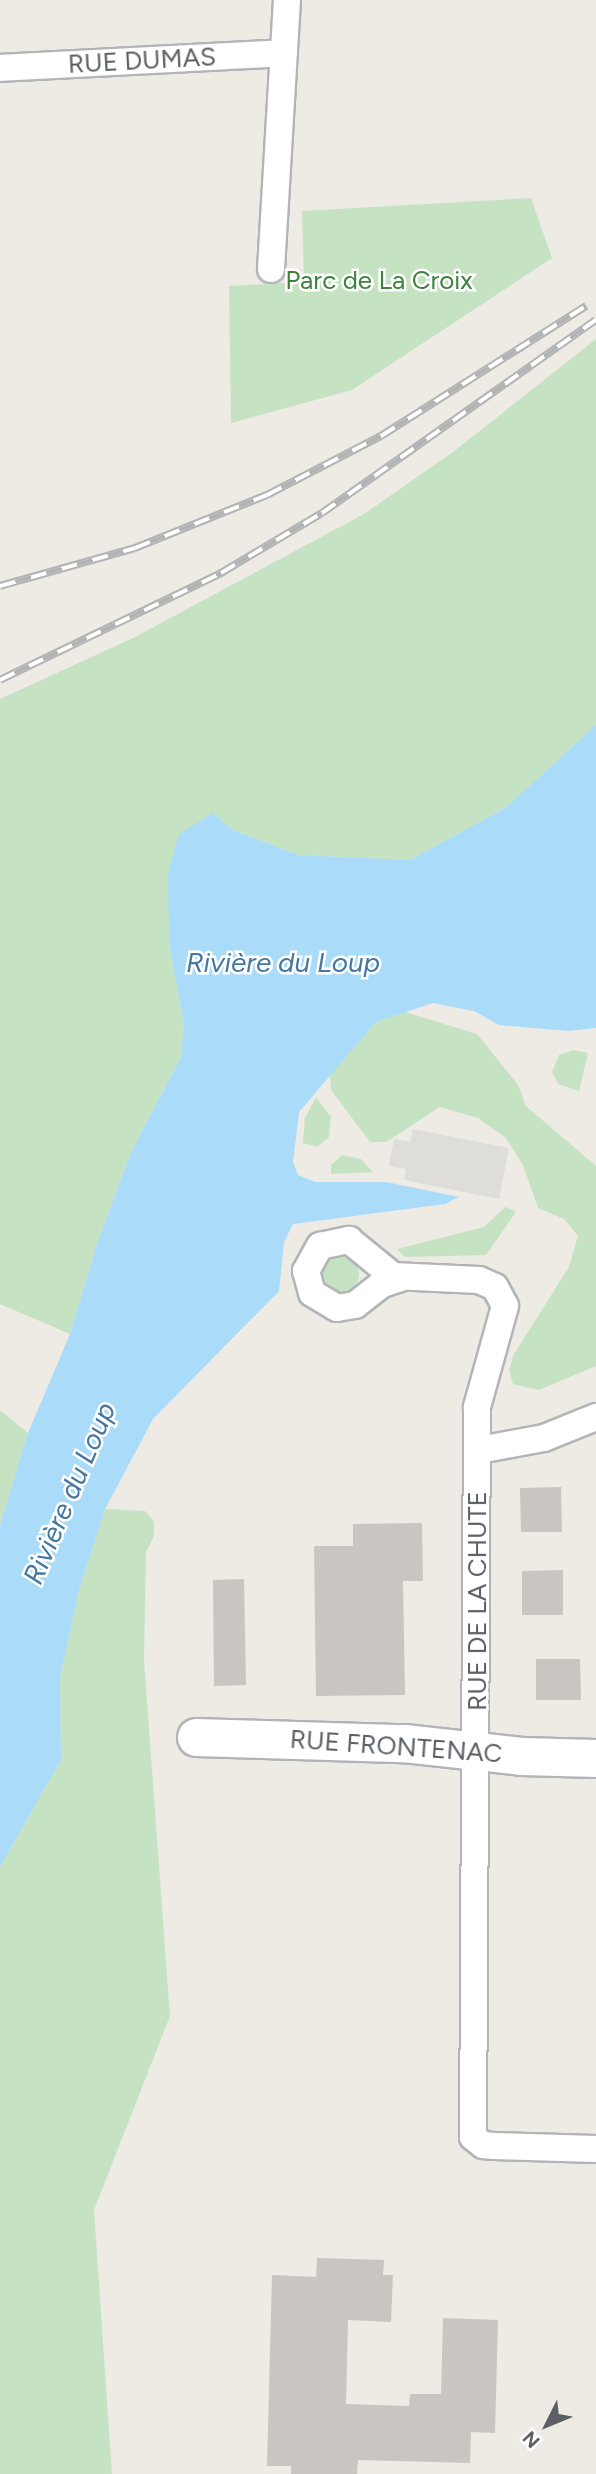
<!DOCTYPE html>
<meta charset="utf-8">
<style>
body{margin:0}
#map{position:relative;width:596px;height:2474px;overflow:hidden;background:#edebe4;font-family:Figtree,sans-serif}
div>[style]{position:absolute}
.industrial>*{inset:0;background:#dfddd9}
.green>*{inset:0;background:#c5e3c3}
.round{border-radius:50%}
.water>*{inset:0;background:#aadbf8}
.building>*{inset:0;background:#c9c6c2}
.roads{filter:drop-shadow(2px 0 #b2b5b8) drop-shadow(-2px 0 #b2b5b8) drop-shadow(0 2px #b2b5b8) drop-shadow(0 -2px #b2b5b8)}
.street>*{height:26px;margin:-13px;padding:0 13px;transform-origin:13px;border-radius:13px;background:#fff}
.secondary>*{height:37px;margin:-18.5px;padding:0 18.5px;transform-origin:18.5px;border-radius:18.5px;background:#fff}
.rail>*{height:8px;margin-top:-4px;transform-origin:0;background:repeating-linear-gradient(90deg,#fff 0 16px,#b2b3b4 0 32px);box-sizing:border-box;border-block:2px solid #b2b3b4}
span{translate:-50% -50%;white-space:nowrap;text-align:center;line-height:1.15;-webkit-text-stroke:5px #fff;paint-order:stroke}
.street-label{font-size:26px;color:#5c6064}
.park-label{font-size:26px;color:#3e823d}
.water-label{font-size:28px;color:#4677a0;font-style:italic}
.north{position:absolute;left:512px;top:2390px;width:70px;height:70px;-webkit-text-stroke:5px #fff;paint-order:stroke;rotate:227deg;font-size:19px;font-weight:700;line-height:28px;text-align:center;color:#5c6064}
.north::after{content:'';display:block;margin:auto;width:24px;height:32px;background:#5c6064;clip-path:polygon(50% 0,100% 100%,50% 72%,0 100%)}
</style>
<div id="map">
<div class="industrial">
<i style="clip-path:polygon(413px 1129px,509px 1148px,499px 1199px,404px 1180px,406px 1169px,389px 1166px,394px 1139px,410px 1142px)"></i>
</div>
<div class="green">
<i style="clip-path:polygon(531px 198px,552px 258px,352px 390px,231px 423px,229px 286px,304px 282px,302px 211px)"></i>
<i style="clip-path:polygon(596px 339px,596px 725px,505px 808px,410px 860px,298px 855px,233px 830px,213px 813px,169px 943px,184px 1025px,181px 1057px,132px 1150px,97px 1244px,70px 1334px,0 1304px,0 699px,135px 637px,364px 514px,453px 452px)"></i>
<i style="clip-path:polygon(405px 1012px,477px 1034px,518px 1085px,526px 1106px,596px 1166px,596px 1366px,539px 1390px,513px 1384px,509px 1370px,514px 1354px,569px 1267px,578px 1236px,564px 1219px,538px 1208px,523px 1165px,506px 1138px,478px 1118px,440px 1107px,386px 1142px,370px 1142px,331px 1090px,330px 1074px,376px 1022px)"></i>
<i style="clip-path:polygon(573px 1050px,588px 1053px,579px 1091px,558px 1084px,552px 1072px,559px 1055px)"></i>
<i style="clip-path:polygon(316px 1097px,331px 1117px,329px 1137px,317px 1147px,303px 1143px,305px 1118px)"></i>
<i style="clip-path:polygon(342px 1155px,361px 1159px,373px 1172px,331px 1174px,331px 1165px)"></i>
<i style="clip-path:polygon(505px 1207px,515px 1211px,514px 1215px,486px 1255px,404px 1257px,397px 1249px,484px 1227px)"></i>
<i class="round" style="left:323px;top:1256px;width:36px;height:36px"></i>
<i style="clip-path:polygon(0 1410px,28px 1433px,0 1525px)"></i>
<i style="clip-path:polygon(105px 1509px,145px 1511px,154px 1522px,154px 1536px,146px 1552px,144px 1660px,170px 2016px,94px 2210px,112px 2474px,0 2474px,0 1867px,61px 1760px,60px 1677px,80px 1587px)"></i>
</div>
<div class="water">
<i style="clip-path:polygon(596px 725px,596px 1028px,568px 1031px,499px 1025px,474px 1011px,433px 1003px,376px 1022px,299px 1112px,293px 1162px,298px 1175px,315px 1182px,386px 1182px,459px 1197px,445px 1204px,293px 1224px,284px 1242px,279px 1291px,153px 1419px,105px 1509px,80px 1587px,60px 1677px,61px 1760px,0 1867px,0 1525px,28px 1433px,70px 1334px,97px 1244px,132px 1150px,181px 1057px,184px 1025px,169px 943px,168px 873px,179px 834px,213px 813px,233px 830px,298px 855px,410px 860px,505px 808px)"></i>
</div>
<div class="building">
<i style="clip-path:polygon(561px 1487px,562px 1532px,521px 1532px,520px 1488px)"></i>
<i style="clip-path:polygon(422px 1523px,423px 1581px,403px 1581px,405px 1695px,316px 1696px,314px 1546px,353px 1546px,353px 1524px)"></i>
<i style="clip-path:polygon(563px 1570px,563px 1615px,522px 1615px,522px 1571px)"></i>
<i style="clip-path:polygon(244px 1579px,246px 1685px,214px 1686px,213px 1580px)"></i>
<i style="clip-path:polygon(536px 1659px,580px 1659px,581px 1700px,536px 1700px)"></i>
<i style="clip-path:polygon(317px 2258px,384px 2260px,383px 2275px,393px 2275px,391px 2322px,348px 2320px,346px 2404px,409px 2406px,410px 2394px,441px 2394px,443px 2318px,498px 2320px,495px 2433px,471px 2432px,470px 2463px,358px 2460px,357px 2474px,291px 2474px,291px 2466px,267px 2466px,272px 2275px,316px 2277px)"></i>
</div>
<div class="roads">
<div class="street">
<i style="left:0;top:68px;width:284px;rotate:-3deg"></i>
<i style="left:271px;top:269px;width:269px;rotate:-86.6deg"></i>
<i style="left:401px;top:1278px;width:20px;rotate:162deg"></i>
<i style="left:382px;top:1284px;width:34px;rotate:142deg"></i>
<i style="left:355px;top:1305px;width:18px;rotate:171deg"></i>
<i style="left:337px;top:1308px;width:29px;rotate:-149deg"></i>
<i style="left:312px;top:1293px;width:23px;rotate:-105deg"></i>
<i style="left:306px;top:1271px;width:29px;rotate:-61deg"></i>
<i style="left:320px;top:1246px;width:30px;rotate:-12deg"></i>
<i style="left:349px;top:1240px;width:57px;rotate:39.3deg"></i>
<i style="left:393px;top:1276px;width:86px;rotate:2.7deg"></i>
<i style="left:479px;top:1280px;width:17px;rotate:24deg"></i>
<i style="left:495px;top:1287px;width:21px;rotate:62deg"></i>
<i style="left:505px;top:1306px;width:105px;rotate:105.5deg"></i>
<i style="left:477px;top:1407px;width:730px;rotate:90.31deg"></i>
<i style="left:473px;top:2137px;width:13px;rotate:39deg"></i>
<i style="left:483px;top:2145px;width:11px;rotate:5deg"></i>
<i style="left:494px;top:2146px;width:102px;rotate:1.7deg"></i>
<i style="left:479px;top:1450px;width:66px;rotate:-10.5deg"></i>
<i style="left:544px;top:1438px;width:56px;rotate:-22deg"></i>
</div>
<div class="secondary">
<i style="left:196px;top:1737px;width:208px;rotate:1.7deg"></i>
<i style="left:404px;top:1743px;width:118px;rotate:6.3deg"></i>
<i style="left:521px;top:1756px;width:75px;rotate:1.5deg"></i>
</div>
</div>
<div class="rail">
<i style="left:0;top:586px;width:140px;rotate:-15.7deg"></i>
<i style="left:135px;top:548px;width:142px;rotate:-21.9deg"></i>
<i style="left:267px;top:495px;width:128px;rotate:-27.4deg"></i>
<i style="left:381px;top:436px;width:243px;rotate:-32.4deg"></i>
<i style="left:0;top:680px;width:246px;rotate:-25.8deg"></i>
<i style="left:221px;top:573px;width:117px;rotate:-30.7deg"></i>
<i style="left:322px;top:513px;width:335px;rotate:-35.2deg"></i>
</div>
<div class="street-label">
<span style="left:142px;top:61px;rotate:-3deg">RUE DUMAS</span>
<span style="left:478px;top:1601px;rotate:-90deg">RUE DE LA CHUTE</span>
<span style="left:396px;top:1747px;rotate:4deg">RUE FRONTENAC</span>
</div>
<div class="park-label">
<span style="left:379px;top:281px">Parc de La Croix</span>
</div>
<div class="water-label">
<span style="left:283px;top:962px">Rivière du Loup</span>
<span style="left:69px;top:1493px;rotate:-67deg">Rivière du Loup</span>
</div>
<div class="north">N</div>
</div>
